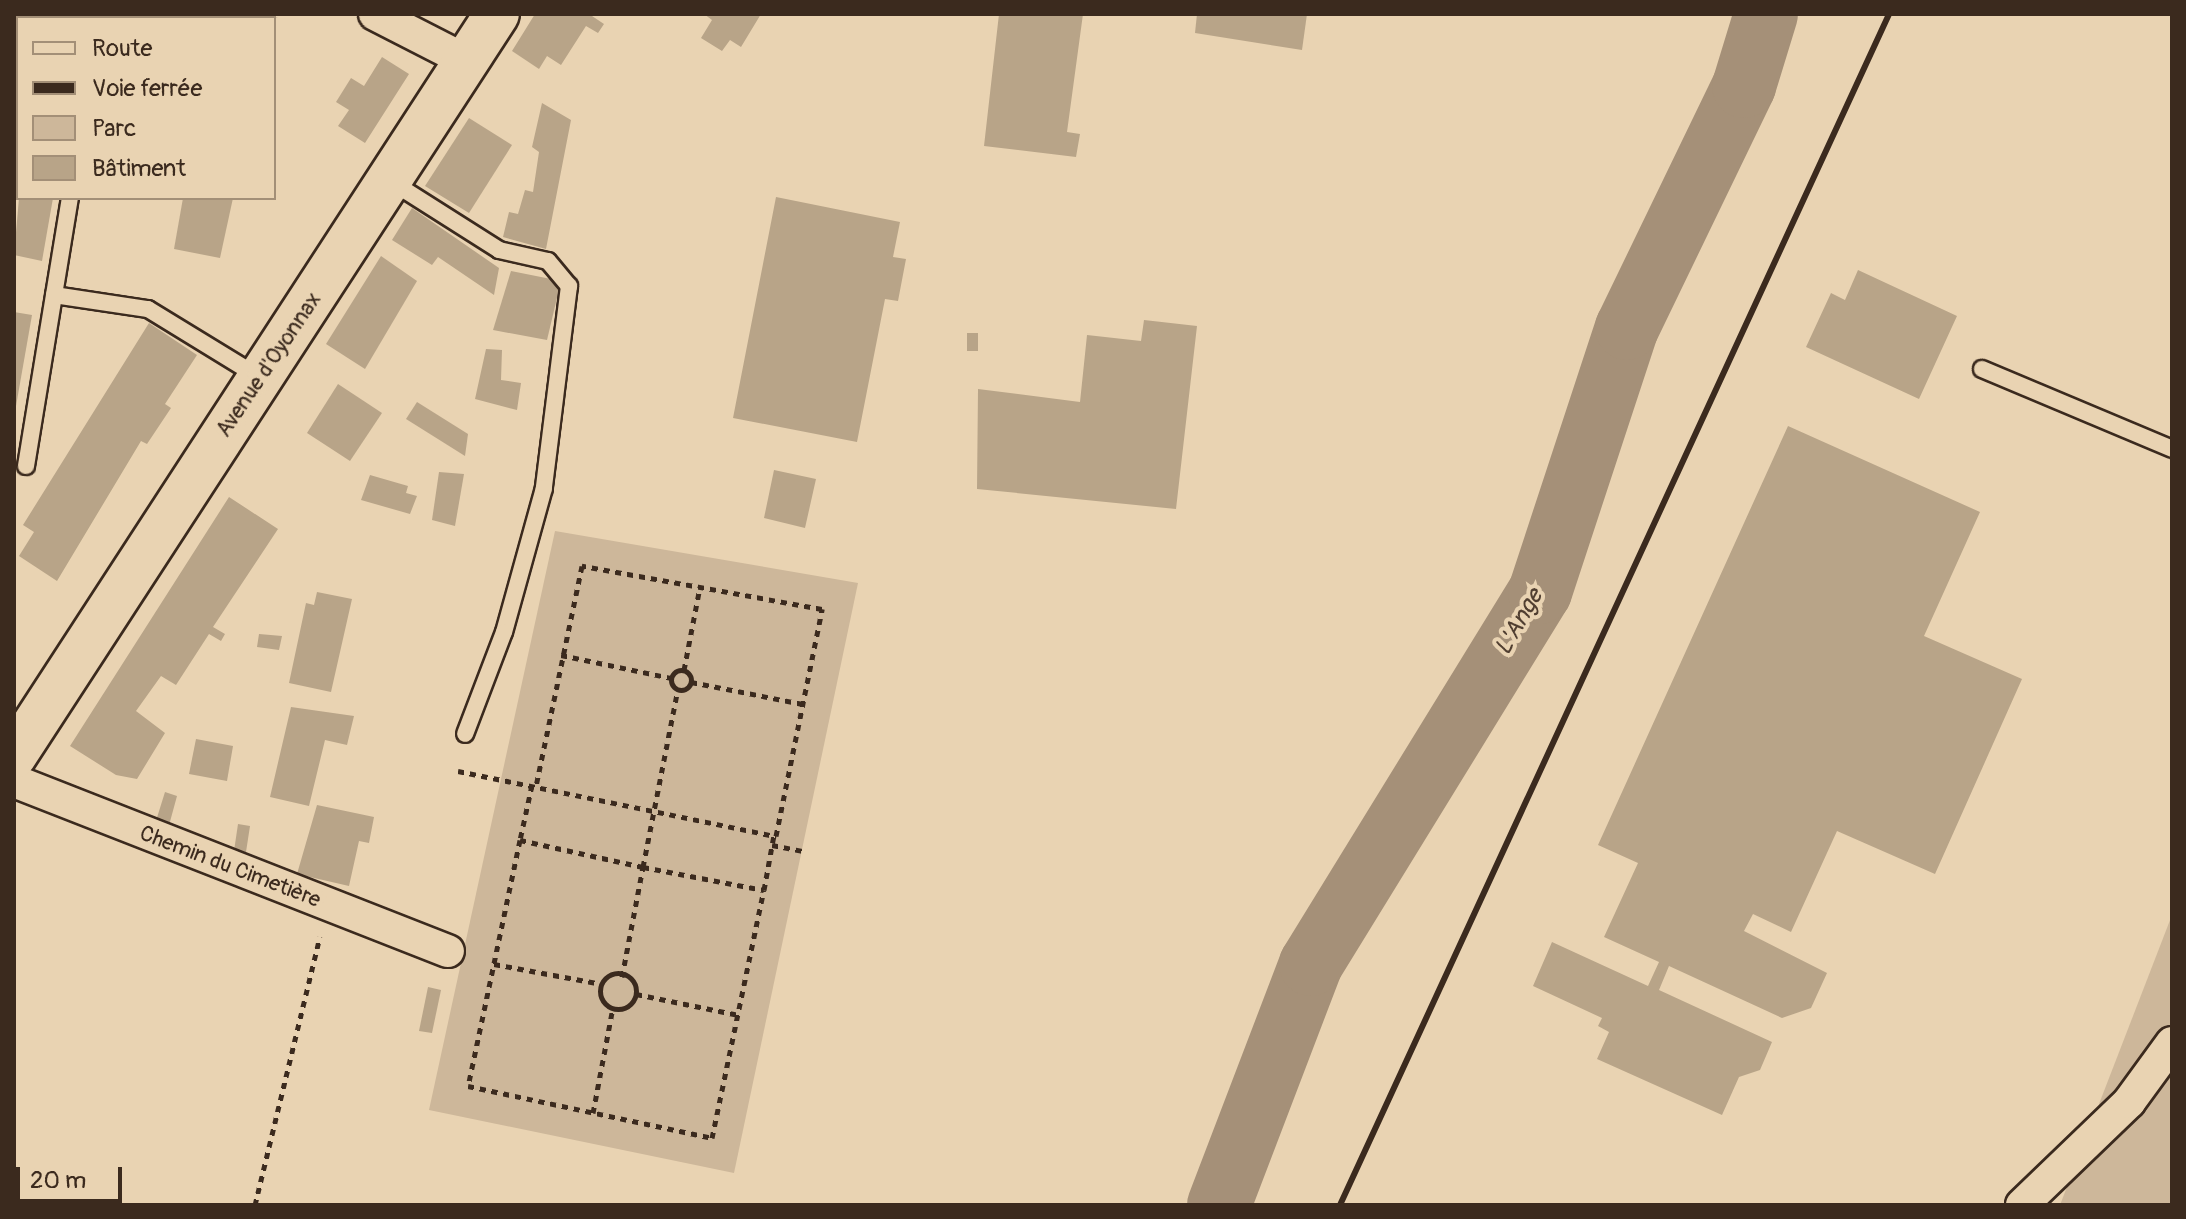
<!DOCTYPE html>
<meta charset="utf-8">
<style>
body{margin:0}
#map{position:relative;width:2186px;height:1219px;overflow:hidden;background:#e9d3b2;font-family:Pangolin,sans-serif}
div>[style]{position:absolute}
.green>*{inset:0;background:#cdb79a}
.river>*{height:64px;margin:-32px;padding:0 32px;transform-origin:32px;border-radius:32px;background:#a59078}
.building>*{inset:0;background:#b8a488}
.path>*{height:5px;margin-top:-2.5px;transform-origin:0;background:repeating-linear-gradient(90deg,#3b2a1e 0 6px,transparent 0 12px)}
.path>.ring{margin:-2.5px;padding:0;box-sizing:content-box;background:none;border:5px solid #3b2a1e;border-radius:50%}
.roads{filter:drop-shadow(2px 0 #3b2a1e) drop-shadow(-2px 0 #3b2a1e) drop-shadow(0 2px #3b2a1e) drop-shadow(0 -2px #3b2a1e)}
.service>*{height:16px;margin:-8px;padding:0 8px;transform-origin:8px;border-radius:8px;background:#e9d3b2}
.minor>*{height:32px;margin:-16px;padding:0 16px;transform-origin:16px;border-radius:16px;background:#e9d3b2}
.secondary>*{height:44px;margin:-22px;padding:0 22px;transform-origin:22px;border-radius:22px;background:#e9d3b2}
.rail>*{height:6px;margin:-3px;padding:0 3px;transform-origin:3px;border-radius:3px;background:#3b2a1e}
span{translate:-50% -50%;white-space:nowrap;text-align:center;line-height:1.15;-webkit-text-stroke:8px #e9d3b2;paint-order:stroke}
.street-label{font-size:22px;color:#3b2a1e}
.water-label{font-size:24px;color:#503e30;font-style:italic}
.frame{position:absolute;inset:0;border:16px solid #3b2a1e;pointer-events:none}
.legend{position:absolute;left:16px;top:16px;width:260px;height:184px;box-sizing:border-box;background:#e9d3b2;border:2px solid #a38f77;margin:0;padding:10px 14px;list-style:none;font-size:24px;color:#3b2a1e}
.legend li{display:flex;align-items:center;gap:16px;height:40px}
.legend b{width:40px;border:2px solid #a38f77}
.scale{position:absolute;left:16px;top:1167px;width:106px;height:36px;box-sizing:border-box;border:4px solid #3b2a1e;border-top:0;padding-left:10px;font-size:24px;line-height:28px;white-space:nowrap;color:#3b2a1e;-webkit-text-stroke:6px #e9d3b2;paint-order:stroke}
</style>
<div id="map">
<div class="green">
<i style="clip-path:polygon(555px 531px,858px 583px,734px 1173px,429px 1110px)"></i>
<i style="clip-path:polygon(2172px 915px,2172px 1205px,2060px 1205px)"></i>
</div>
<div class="river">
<i style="left:1219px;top:1205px;width:258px;rotate:-69.1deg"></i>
<i style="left:1311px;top:964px;width:437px;rotate:-58.4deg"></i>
<i style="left:1540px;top:592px;width:278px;rotate:-71.8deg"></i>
<i style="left:1627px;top:328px;width:269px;rotate:-64.2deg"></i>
<i style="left:1744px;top:86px;width:75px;rotate:-73deg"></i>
</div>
<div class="building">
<i style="clip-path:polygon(14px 14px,34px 14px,18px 18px,18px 40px)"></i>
<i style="clip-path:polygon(71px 14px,134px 14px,71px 18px)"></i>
<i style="clip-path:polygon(232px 14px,262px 14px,278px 18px,231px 18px)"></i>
<i style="clip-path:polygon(535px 14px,589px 14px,604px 24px,598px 33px,586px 26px,561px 65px,547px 56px,539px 69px,512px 51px)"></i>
<i style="clip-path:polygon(704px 14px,761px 14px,741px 47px,730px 40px,722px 51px,701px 38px,712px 20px)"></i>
<i style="clip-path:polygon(999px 14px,1083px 14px,1067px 132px,1080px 134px,1076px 157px,984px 146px)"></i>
<i style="clip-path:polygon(1197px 14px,1307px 14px,1302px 50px,1195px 33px)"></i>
<i style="clip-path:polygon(382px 57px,409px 74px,365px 143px,338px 126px,349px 110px,336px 102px,351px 78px,364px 86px)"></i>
<i style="clip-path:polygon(542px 103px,571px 120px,546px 249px,503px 237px,509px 212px,518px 214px,525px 190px,533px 192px,539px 152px,532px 147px)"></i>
<i style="clip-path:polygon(469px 118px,512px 145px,469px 213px,425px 186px)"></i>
<i style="clip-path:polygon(776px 197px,900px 222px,893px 257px,906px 259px,898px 301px,885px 299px,857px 442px,733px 418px)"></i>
<i style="clip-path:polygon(19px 198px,53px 198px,42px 261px,14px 255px)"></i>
<i style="clip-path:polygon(183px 198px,233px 198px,220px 258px,174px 249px)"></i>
<i style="clip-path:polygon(412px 208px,499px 268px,494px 295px,438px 257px,432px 265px,392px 240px)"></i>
<i style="clip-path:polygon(381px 256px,417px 281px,365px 369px,326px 344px)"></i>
<i style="clip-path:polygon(1858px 270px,1957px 316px,1919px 399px,1806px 347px,1831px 293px,1845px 300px)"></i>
<i style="clip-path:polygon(511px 271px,561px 281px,547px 340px,493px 330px)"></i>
<i style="clip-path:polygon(14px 312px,32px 315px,16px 406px,14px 406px)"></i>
<i style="clip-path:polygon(1144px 320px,1197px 326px,1176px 509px,977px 489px,978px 389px,1080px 402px,1087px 335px,1141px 341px)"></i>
<i style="clip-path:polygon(149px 323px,197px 355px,165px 404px,171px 408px,147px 444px,141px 441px,57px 581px,19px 556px,34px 532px,23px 525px)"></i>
<i style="clip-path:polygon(967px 333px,978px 333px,978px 351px,967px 351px)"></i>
<i style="clip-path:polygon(486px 349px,502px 350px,501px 380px,521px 383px,517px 410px,475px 399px)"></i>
<i style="clip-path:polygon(338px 384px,382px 413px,350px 461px,307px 433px)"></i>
<i style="clip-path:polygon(417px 402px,468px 434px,465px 456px,406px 419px)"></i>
<i style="clip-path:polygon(1788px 426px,1980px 512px,1924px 636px,2022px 679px,1935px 874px,1837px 831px,1791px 932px,1753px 914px,1744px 931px,1827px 973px,1811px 1008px,1782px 1018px,1669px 966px,1659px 990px,1772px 1042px,1760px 1070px,1739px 1077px,1722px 1115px,1597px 1059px,1609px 1032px,1598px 1026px,1602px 1018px,1533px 986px,1552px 942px,1648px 986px,1659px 962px,1604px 937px,1638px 863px,1598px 845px)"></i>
<i style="clip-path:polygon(774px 470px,816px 479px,805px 528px,764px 518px)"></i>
<i style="clip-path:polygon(439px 472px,464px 474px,455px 526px,432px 520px)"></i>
<i style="clip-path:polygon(370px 475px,408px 486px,406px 493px,417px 496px,410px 514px,361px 500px)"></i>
<i style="clip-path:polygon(229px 497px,278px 529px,213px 627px,225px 634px,221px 641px,209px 634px,176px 685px,161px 676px,136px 711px,165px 733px,137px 779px,116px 775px,70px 746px)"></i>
<i style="clip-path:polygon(317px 592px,352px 599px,331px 692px,289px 683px,306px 603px,314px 605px)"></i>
<i style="clip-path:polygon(259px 634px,282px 636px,279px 650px,257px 647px)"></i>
<i style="clip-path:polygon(291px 707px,354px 716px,347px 745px,325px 740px,309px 806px,270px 797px)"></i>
<i style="clip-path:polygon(196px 739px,233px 746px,227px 781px,189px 774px)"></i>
<i style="clip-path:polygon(165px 792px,177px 796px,168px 829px,155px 824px)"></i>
<i style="clip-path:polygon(317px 805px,374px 817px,369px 843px,359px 841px,349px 886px,297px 874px)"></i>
<i style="clip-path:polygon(238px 824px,250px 826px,246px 852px,234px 851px)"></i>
<i style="clip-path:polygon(428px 987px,441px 990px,432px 1033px,419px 1031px)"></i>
</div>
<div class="path">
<i style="left:561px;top:655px;width:112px;rotate:11.8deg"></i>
<i class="ring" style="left:671px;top:670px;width:15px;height:15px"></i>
<i style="left:684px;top:670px;width:85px;rotate:-79.1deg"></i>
<i style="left:691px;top:682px;width:114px;rotate:11.1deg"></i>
<i style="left:458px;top:771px;width:325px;rotate:11.6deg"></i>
<i style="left:776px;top:836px;width:232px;rotate:-78.5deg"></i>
<i style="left:822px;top:609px;width:244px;rotate:-169.8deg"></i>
<i style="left:582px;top:566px;width:225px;rotate:101.8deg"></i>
<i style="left:532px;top:785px;width:56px;rotate:102.3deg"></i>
<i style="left:520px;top:840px;width:126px;rotate:12.4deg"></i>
<i style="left:643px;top:867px;width:181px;rotate:-78.9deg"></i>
<i style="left:520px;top:840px;width:251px;rotate:101.9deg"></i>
<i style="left:468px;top:1086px;width:249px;rotate:12deg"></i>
<i style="left:712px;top:1138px;width:253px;rotate:-78.2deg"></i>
<i style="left:772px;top:845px;width:32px;rotate:11deg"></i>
<i style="left:494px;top:964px;width:110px;rotate:10.5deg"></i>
<i class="ring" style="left:600px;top:973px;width:31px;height:31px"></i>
<i style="left:622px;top:977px;width:112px;rotate:-79.2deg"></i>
<i style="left:643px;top:867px;width:123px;rotate:10.8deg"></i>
<i style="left:764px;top:890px;width:56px;rotate:-79.7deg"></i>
<i style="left:636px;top:994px;width:105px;rotate:11.5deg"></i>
<i style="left:593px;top:1113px;width:108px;rotate:-79.3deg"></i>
<i style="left:255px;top:1205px;width:276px;rotate:-76.4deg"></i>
</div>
<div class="roads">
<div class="service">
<i style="left:392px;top:182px;width:127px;rotate:32.4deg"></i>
<i style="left:499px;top:250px;width:50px;rotate:12.7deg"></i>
<i style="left:548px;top:261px;width:33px;rotate:50deg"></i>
<i style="left:569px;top:286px;width:204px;rotate:97.1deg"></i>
<i style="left:544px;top:488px;width:149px;rotate:105.5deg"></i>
<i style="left:504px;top:632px;width:109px;rotate:110.9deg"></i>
<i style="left:54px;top:295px;width:95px;rotate:8.5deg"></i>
<i style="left:148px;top:309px;width:130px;rotate:31.5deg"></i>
<i style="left:1982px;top:369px;width:206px;rotate:22.8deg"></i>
<i style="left:26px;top:466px;width:272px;rotate:-80.7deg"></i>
</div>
<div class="minor">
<i style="left:375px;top:14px;width:103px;rotate:27.1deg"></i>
<i style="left:14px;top:781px;width:466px;rotate:21.4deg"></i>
<i style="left:2022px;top:1205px;width:149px;rotate:-43.9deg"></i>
<i style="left:2129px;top:1102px;width:73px;rotate:-53.9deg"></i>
</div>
<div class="secondary">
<i style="left:14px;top:756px;width:885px;rotate:-56.94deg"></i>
</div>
</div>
<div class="rail">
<i style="left:1340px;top:1205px;width:1311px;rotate:-65.25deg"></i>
</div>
<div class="street-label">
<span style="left:269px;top:365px;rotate:-56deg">Avenue d'Oyonnax</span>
<span style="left:230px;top:867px;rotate:21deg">Chemin du Cimetière</span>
</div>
<div class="water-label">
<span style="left:1519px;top:622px;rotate:-60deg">L'Ange</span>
</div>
<div class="frame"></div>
<ul class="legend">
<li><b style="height:10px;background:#e9d3b2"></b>Route</li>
<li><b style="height:10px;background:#3b2a1e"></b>Voie ferrée</li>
<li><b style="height:22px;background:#cdb79a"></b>Parc</li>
<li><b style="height:22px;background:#b8a488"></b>Bâtiment</li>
</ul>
<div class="scale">20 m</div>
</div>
